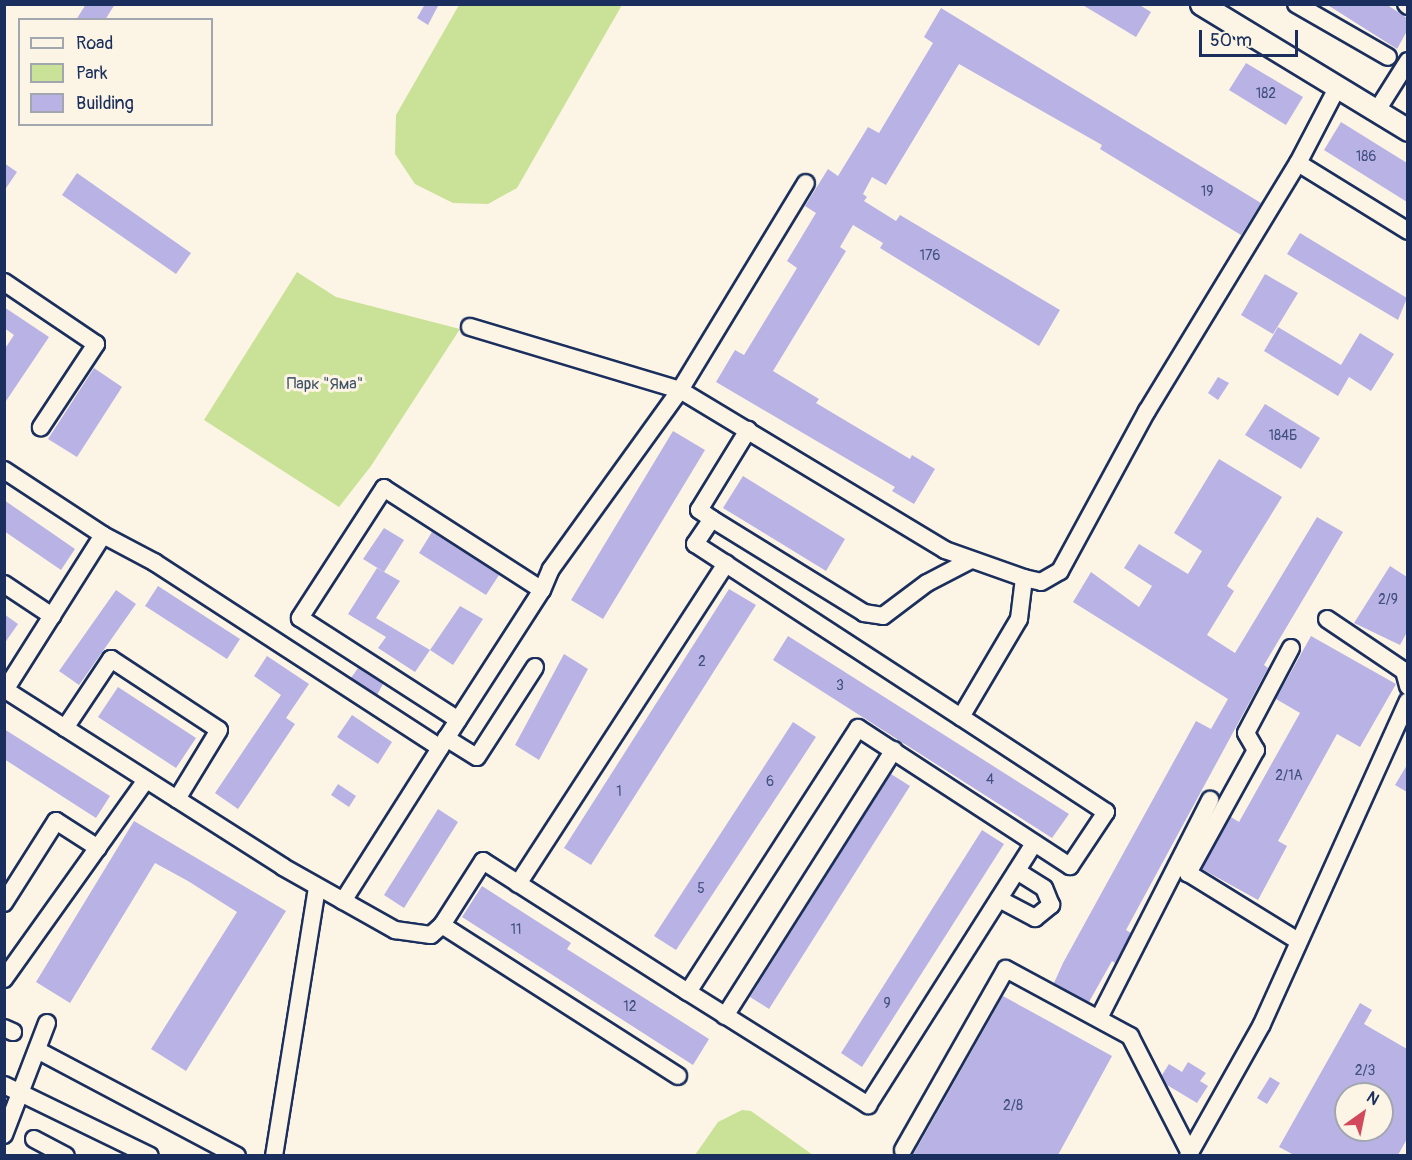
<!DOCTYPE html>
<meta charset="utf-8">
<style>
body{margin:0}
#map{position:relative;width:1412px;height:1160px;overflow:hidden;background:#fcf5e5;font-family:Pangolin,sans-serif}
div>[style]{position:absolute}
.green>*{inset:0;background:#cae298}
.building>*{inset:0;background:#b8b3e4}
.roads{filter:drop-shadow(2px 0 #1b2f5e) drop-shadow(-2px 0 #1b2f5e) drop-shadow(0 2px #1b2f5e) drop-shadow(0 -2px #1b2f5e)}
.minor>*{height:16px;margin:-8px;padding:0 8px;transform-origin:8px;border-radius:8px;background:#fcf5e5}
.major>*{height:21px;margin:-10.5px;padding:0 10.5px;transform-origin:10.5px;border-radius:10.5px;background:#fcf5e5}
span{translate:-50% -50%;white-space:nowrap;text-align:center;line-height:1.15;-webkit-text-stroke:6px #fcf5e5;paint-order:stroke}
.number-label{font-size:14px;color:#425080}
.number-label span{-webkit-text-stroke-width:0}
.park-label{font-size:16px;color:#3e536a}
.frame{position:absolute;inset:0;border:6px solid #1b2f5e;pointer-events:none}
.legend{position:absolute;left:18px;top:18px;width:195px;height:108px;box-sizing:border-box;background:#fcf5e5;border:2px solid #a2a6af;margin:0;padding:8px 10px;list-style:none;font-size:18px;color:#1b2f5e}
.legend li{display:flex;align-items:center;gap:12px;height:30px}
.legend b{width:30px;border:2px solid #a2a6af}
.north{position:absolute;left:1334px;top:1082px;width:60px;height:60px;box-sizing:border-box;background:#fcf5e5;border:2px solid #a2a6af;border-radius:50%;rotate:33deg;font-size:16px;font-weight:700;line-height:24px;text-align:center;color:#1b2f5e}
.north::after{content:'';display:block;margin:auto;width:21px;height:27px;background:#d1495b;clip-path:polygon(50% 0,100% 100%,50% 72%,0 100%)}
.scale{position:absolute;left:1199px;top:30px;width:99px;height:27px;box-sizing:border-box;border:3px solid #1b2f5e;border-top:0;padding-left:8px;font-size:18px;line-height:21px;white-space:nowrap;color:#1b2f5e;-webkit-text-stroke:4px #fcf5e5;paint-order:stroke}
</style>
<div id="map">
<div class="green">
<i style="clip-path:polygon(459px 5px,622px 5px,517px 188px,488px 204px,453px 203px,415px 184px,395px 154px,396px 115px)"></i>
<i style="clip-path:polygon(297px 272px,336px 297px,460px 329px,371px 466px,339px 507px,204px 420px)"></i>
<i style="clip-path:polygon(742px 1110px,751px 1111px,813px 1155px,695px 1155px,718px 1122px)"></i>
</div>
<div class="building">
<i style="clip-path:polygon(86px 4px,115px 4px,105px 20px,76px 20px)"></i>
<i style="clip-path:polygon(425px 4px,439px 4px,428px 25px,417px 18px)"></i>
<i style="clip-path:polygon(1081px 4px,1138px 4px,1151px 12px,1136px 37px)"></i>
<i style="clip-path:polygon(1326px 4px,1386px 4px,1407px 18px,1407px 31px,1397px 49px)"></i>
<i style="clip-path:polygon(941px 8px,1261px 203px,1241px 235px,1100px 149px,1102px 145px,959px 64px,886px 185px,872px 177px,863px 194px,867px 197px,864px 201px,896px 221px,900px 215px,1060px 310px,1039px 346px,880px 248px,883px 243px,853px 225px,840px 247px,846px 251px,773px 371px,819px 399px,816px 403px,910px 459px,912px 455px,935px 469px,914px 504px,892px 491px,895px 487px,716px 382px,735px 350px,744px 355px,797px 268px,787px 261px,816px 213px,805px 206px,828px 169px,838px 176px,868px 127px,879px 133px,933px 43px,924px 37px)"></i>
<i style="clip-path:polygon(1246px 63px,1303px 97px,1286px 125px,1229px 90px)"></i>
<i style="clip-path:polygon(1341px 122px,1407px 163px,1407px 202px,1324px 150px)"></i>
<i style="clip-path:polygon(4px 163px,17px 172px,4px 191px)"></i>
<i style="clip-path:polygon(77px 173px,191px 253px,176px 274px,62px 195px)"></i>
<i style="clip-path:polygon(1300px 233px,1407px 298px,1398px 320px,1287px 254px)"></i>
<i style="clip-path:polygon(1265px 274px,1298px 293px,1273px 334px,1241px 315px)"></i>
<i style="clip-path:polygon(4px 307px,49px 337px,4px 404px,4px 350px,14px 335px,4px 328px)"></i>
<i style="clip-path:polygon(1278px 327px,1341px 365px,1360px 333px,1394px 354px,1371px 391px,1349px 377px,1338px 396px,1264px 351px)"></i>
<i style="clip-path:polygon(94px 368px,122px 387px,77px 457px,48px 439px)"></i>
<i style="clip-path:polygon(1218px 377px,1229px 383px,1218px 400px,1208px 393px)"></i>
<i style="clip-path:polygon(1265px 404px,1320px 438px,1301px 469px,1245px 435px)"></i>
<i style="clip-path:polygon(673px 431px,705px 450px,603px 619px,571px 600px)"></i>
<i style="clip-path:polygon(1219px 459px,1282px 497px,1227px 586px,1234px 591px,1207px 635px,1235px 653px,1317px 517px,1343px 532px,1264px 665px,1268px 668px,1126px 930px,1131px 933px,1115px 963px,1112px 961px,1089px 1002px,1054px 983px,1063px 963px,1196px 721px,1211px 729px,1228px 699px,1073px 602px,1091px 572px,1139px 607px,1152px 586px,1124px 568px,1139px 544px,1188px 574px,1202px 551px,1174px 533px)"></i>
<i style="clip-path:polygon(743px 476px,845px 539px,826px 571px,723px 508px)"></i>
<i style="clip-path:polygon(4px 500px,75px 549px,61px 570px,4px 531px)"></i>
<i style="clip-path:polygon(384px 528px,404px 540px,384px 572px,363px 559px)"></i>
<i style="clip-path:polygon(432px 532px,499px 575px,486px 595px,419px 553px)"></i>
<i style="clip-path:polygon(1390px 566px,1407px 577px,1407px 632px,1400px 645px,1354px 623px)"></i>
<i style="clip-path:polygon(377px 568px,400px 581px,376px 618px,430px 650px,415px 672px,378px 648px,386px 637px,348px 614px)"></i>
<i style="clip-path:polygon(158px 586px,240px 639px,227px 659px,145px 606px)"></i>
<i style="clip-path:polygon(729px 589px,756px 605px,591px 865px,564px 848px)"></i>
<i style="clip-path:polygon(116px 590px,136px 604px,79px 685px,59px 671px)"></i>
<i style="clip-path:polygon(460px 606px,483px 619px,453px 665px,430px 650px)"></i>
<i style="clip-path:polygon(4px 614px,18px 624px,4px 644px)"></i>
<i style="clip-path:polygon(788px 636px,1069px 814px,1052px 838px,773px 660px)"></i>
<i style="clip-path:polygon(1311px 636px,1396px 684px,1360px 747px,1337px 734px,1278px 841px,1287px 846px,1258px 900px,1202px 869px,1231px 817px,1239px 822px,1300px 713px,1276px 699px)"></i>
<i style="clip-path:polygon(564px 654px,588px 669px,539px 760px,515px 745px)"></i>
<i style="clip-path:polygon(267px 656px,309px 684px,286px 718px,295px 724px,238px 809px,215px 793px,281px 695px,254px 676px)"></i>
<i style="clip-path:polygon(358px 668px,383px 684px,377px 695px,351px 678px)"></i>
<i style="clip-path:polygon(118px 687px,196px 738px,176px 768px,98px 717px)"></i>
<i style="clip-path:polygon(352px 715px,392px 742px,378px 764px,337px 737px)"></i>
<i style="clip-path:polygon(793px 722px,816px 737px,676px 950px,654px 936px)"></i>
<i style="clip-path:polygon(4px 729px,110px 796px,96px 818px,4px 759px)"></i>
<i style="clip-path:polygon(1407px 765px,1407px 792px,1395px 785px)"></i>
<i style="clip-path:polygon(891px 774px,910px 786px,769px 1009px,750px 997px)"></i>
<i style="clip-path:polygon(338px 784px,356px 796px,349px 807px,331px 795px)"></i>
<i style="clip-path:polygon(438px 809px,458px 822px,404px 908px,384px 895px)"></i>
<i style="clip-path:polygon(134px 821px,286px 911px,186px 1071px,151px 1049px,237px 912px,188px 881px,155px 863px,70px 1003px,36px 982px)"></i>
<i style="clip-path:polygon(982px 830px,1004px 844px,862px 1067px,841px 1053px)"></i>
<i style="clip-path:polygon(482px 886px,571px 943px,567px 949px,709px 1039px,693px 1065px,462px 917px)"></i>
<i style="clip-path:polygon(1003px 996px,1112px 1056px,1058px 1155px,913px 1155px)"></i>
<i style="clip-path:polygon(evenodd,1360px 1003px,1372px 1010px,1364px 1024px,1407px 1049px,1407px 1139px,1398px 1155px,1294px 1155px,1279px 1147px,1360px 1003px,1346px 1094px,1382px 1094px,1382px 1130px,1346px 1130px,1346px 1094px)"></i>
<i style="clip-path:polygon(1188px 1062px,1206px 1073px,1200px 1081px,1208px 1086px,1197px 1103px,1167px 1085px,1162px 1075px,1169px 1064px,1182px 1072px)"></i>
<i style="clip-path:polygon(1270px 1077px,1280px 1083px,1267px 1104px,1257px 1098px)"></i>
</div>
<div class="roads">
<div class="minor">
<i style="left:1296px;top:4px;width:106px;rotate:29.9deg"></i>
<i style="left:1406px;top:4px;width:3px;rotate:45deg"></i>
<i style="left:1376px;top:112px;width:60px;rotate:-57.9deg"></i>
<i style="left:1298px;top:163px;width:129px;rotate:31.7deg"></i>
<i style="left:4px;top:282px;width:111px;rotate:34deg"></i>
<i style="left:96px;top:344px;width:100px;rotate:123.5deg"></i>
<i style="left:470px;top:327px;width:219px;rotate:16.7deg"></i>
<i style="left:680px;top:390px;width:310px;rotate:31.1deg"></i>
<i style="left:945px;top:550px;width:84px;rotate:19.5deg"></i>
<i style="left:4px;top:470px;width:118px;rotate:33.3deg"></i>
<i style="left:103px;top:535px;width:183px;rotate:122.3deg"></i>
<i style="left:712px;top:519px;width:179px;rotate:31.7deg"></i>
<i style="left:864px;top:613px;width:19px;rotate:9deg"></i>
<i style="left:883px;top:616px;width:55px;rotate:-36.9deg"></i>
<i style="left:927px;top:583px;width:50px;rotate:-27.6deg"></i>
<i style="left:103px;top:535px;width:58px;rotate:27.9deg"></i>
<i style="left:154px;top:562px;width:341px;rotate:33deg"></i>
<i style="left:440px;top:748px;width:188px;rotate:-57.2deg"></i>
<i style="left:542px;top:590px;width:188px;rotate:-147.2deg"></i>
<i style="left:384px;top:488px;width:155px;rotate:122.9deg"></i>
<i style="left:300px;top:618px;width:188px;rotate:32.8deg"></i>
<i style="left:726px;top:564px;width:37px;rotate:-147deg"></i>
<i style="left:695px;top:544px;width:30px;rotate:-56deg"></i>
<i style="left:712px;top:519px;width:16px;rotate:-145deg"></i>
<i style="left:699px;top:510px;width:94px;rotate:-58.5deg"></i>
<i style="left:4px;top:584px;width:58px;rotate:33.7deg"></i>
<i style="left:542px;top:590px;width:23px;rotate:-67deg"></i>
<i style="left:551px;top:569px;width:221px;rotate:-54.2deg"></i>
<i style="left:680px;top:390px;width:242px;rotate:-58.7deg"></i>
<i style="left:1327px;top:619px;width:93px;rotate:34deg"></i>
<i style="left:1404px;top:671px;width:16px;rotate:75deg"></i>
<i style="left:1291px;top:648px;width:96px;rotate:117.9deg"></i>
<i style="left:1246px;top:733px;width:20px;rotate:60deg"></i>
<i style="left:1256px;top:750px;width:141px;rotate:118.9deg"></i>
<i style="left:1188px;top:873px;width:129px;rotate:31.7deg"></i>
<i style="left:4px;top:689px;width:331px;rotate:32.5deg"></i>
<i style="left:283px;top:867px;width:129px;rotate:29.4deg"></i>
<i style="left:395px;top:930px;width:36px;rotate:8deg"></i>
<i style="left:431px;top:935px;width:15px;rotate:-42deg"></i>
<i style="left:442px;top:925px;width:76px;rotate:-57.4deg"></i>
<i style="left:483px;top:861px;width:243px;rotate:32.6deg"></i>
<i style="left:688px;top:992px;width:314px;rotate:-57.2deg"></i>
<i style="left:858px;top:728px;width:253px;rotate:33.1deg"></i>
<i style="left:1070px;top:866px;width:65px;rotate:-56.3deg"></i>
<i style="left:1106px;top:812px;width:173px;rotate:-146.8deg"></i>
<i style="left:961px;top:717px;width:114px;rotate:-59.4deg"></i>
<i style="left:1019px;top:619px;width:41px;rotate:-83deg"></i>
<i style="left:1024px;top:578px;width:17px;rotate:13deg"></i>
<i style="left:1041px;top:582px;width:22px;rotate:-30deg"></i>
<i style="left:1060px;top:571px;width:182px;rotate:-61.5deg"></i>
<i style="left:1147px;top:411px;width:290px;rotate:-58.7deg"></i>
<i style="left:1298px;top:163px;width:85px;rotate:-62.5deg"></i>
<i style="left:65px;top:728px;width:83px;rotate:-56.3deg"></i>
<i style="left:111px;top:659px;width:129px;rotate:33.3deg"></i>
<i style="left:219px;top:730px;width:81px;rotate:121.3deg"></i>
<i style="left:446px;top:738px;width:36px;rotate:32deg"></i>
<i style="left:477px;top:757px;width:107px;rotate:-57.2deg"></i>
<i style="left:518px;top:884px;width:382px;rotate:-57deg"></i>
<i style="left:726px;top:564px;width:280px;rotate:33.1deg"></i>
<i style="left:999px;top:899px;width:41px;rotate:27.8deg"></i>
<i style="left:1035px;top:918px;width:21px;rotate:-39deg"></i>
<i style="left:1051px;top:905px;width:18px;rotate:-112deg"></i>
<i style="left:1044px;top:888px;width:32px;rotate:-148deg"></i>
<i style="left:343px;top:901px;width:181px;rotate:-57.6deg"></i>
<i style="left:4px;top:903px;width:97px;rotate:-57.6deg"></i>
<i style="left:56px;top:821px;width:50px;rotate:32.7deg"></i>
<i style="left:442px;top:925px;width:280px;rotate:32.6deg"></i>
<i style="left:4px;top:979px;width:244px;rotate:-54.5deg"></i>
<i style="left:688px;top:992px;width:213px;rotate:32.1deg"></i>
<i style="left:868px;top:1105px;width:310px;rotate:-57.6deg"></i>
<i style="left:725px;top:1016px;width:315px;rotate:-57.6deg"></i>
<i style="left:1099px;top:1018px;width:245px;rotate:-63deg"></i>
<i style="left:4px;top:1028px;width:10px;rotate:24deg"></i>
<i style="left:39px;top:1051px;width:224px;rotate:27.9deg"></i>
<i style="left:4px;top:1085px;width:162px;rotate:25.9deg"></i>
<i style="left:4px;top:1135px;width:120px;rotate:-69deg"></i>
<i style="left:34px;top:1139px;width:36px;rotate:28deg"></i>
<i style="left:903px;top:1150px;width:208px;rotate:-60.4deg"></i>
<i style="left:1006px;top:969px;width:141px;rotate:28.4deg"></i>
<i style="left:1130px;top:1036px;width:131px;rotate:62.9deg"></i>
<i style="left:274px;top:1156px;width:271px;rotate:-80.9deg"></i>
<i style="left:1188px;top:1156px;width:151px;rotate:-60.7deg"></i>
<i style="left:1262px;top:1024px;width:354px;rotate:-65.7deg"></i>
</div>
<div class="major">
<i style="left:1201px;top:4px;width:242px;rotate:31.3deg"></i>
</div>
</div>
<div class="number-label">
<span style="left:1266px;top:94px">182</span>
<span style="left:1366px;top:157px">186</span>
<span style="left:1207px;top:192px">19</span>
<span style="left:930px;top:256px">176</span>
<span style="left:1283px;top:436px">184Б</span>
<span style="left:1388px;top:600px">2/9</span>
<span style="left:702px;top:662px">2</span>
<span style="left:840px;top:686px">3</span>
<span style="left:1289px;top:776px">2/1А</span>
<span style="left:990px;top:780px">4</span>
<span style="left:770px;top:782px">6</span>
<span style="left:619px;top:792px">1</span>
<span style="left:701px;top:889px">5</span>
<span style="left:516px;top:930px">11</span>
<span style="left:887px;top:1004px">9</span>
<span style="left:630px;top:1007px">12</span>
<span style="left:1365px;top:1071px">2/3</span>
<span style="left:1013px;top:1106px">2/8</span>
</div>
<div class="park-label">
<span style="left:325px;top:384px">Парк "Яма"</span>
</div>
<div class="frame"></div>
<ul class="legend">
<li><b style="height:8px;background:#fcf5e5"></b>Road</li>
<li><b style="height:16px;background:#cae298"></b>Park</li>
<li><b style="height:16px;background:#b8b3e4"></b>Building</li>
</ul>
<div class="north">N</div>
<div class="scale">50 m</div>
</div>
